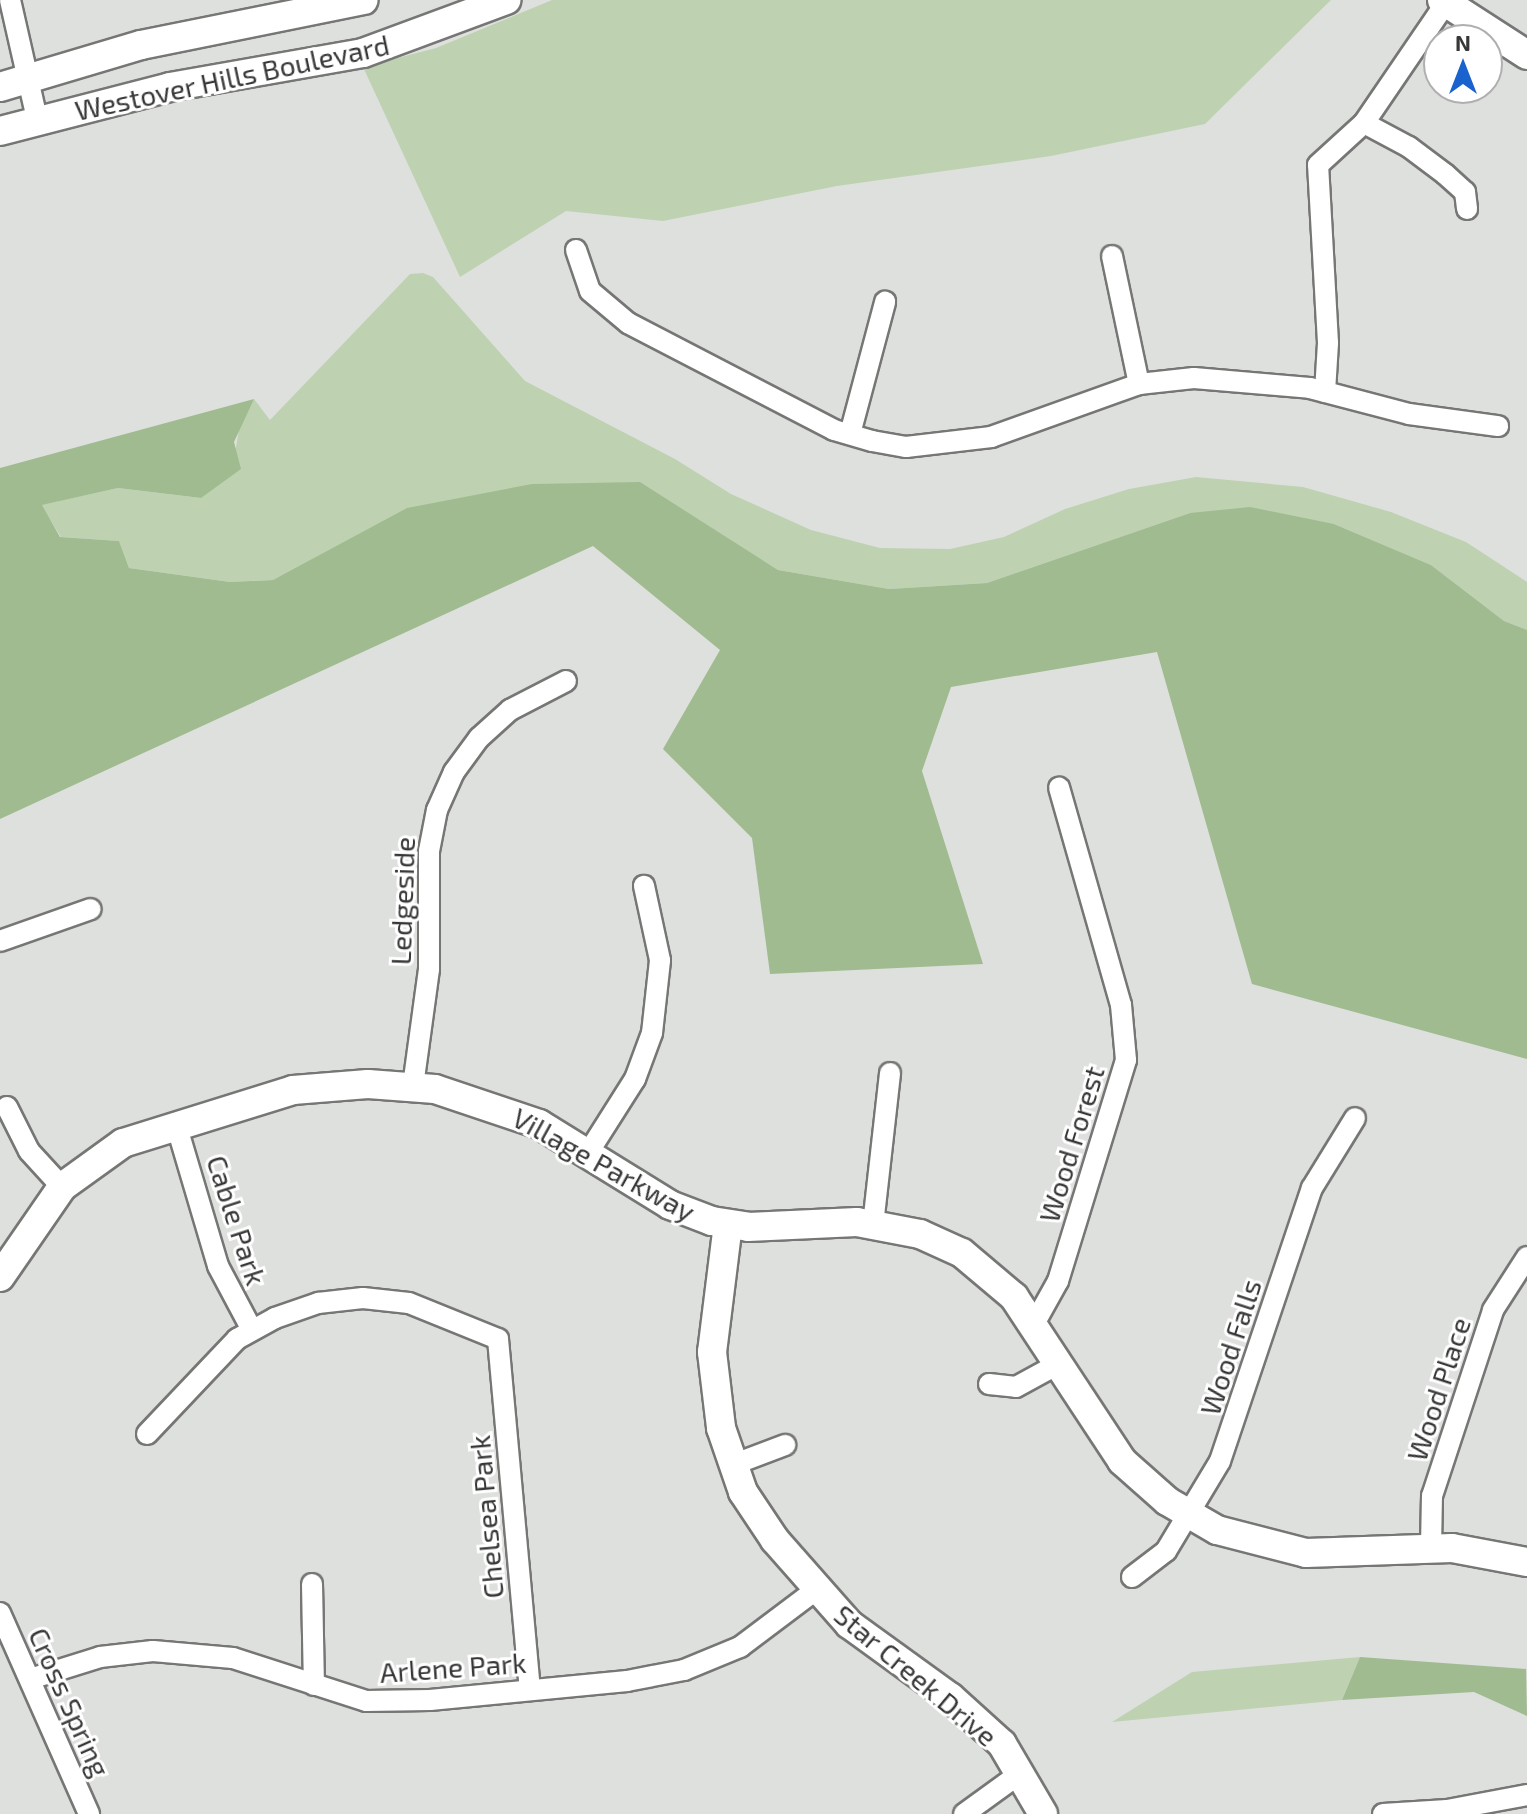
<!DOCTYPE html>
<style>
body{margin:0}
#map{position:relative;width:1527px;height:1814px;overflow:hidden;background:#dee0dd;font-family:"Exo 2",sans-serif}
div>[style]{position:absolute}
.green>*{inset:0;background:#bed2b2}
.forest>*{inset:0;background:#a0bb90}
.roads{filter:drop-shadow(2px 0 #767775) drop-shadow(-2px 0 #767775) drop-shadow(0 2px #767775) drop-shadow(0 -2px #767775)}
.street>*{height:20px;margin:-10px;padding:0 10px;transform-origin:10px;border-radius:10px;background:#fff}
.secondary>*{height:28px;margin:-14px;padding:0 14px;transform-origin:14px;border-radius:14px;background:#fff}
span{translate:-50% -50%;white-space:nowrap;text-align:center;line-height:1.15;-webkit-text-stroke:6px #fff;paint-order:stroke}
.street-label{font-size:28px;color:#363736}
.north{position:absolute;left:1423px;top:24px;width:80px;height:80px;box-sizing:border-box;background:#fff;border:2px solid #afafaf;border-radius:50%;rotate:0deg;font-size:22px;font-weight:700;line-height:32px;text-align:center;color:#363736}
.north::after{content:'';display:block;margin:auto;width:28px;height:36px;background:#1a62cd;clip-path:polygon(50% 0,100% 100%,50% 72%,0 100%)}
</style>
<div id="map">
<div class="green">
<i style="clip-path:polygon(552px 0,1331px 0,1205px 124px,1051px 156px,837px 186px,663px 221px,566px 211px,460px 277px,363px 67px,436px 48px)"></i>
<i style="clip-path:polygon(423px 273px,433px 277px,525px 381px,675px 459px,731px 494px,811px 530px,880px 548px,950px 549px,1004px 537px,1065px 509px,1129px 489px,1196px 477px,1303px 487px,1391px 512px,1466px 542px,1527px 582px,1527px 630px,1504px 621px,1431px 565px,1334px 524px,1190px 513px,987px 583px,889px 589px,778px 570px,639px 482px,304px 565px,273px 580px,230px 582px,129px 568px,119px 541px,61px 537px,41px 505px,118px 488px,201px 498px,234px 459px,241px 418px,254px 399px,270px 420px,410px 274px)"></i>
<i style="clip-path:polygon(1360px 1657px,1342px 1700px,1112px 1722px,1192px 1672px)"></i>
</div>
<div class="forest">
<i style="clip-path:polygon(254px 399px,234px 442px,241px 469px,201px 498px,118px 488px,42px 505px,60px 537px,119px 541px,129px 568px,230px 582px,273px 580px,407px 508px,532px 484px,640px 482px,778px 570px,889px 589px,987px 583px,1190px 513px,1250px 507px,1334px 524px,1431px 565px,1504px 621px,1527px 630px,1527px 1059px,1252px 984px,1157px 652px,951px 687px,922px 771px,983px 964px,770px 974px,752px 838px,663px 749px,720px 650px,593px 546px,0 819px,0 468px)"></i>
<i style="clip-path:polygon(1360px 1657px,1526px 1669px,1527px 1716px,1474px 1692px,1342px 1700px)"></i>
</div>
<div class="roads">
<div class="street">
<i style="left:10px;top:0;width:122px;rotate:77.2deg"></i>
<i style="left:1364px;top:123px;width:51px;rotate:28.1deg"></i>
<i style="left:1409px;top:147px;width:45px;rotate:36.9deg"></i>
<i style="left:1445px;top:174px;width:27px;rotate:42deg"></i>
<i style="left:1465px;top:192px;width:17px;rotate:83deg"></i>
<i style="left:576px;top:250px;width:43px;rotate:71.1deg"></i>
<i style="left:590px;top:291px;width:50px;rotate:40.1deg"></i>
<i style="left:628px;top:323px;width:232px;rotate:27.4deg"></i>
<i style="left:834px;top:430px;width:40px;rotate:16deg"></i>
<i style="left:872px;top:441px;width:35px;rotate:10deg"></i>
<i style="left:906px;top:447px;width:86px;rotate:-6.7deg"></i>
<i style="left:991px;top:437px;width:157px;rotate:-19.7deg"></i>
<i style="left:1139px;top:384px;width:55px;rotate:-6.2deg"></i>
<i style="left:1194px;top:378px;width:116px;rotate:4.9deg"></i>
<i style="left:1310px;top:388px;width:102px;rotate:14.7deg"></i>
<i style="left:1409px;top:414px;width:90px;rotate:7.7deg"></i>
<i style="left:1112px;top:256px;width:131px;rotate:78.1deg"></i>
<i style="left:1325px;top:392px;width:49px;rotate:-86.5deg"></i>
<i style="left:1328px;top:343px;width:178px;rotate:-93.2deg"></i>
<i style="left:1318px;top:165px;width:62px;rotate:-42.4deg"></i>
<i style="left:1364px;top:123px;width:145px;rotate:-55.7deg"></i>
<i style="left:850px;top:434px;width:137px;rotate:-75.1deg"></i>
<i style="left:0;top:941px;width:96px;rotate:-19.4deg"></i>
<i style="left:413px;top:1086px;width:118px;rotate:-82.2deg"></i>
<i style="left:429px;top:969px;width:118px;rotate:-90deg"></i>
<i style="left:429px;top:851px;width:42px;rotate:-79deg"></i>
<i style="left:437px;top:810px;width:42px;rotate:-65.9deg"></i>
<i style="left:454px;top:772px;width:42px;rotate:-53.7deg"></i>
<i style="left:479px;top:738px;width:42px;rotate:-42.1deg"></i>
<i style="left:510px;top:710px;width:63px;rotate:-27.4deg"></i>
<i style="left:7px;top:1107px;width:49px;rotate:63.4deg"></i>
<i style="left:29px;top:1151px;width:49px;rotate:47.5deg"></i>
<i style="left:176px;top:1124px;width:148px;rotate:73.5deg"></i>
<i style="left:218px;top:1266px;width:72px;rotate:62deg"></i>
<i style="left:588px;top:1153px;width:88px;rotate:-57.6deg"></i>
<i style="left:635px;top:1079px;width:49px;rotate:-69.7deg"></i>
<i style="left:652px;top:1033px;width:73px;rotate:-83.7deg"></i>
<i style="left:660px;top:960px;width:76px;rotate:-102.2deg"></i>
<i style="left:873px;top:1225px;width:153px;rotate:-83.6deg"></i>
<i style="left:1034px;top:1324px;width:49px;rotate:-60.8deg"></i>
<i style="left:1058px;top:1281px;width:231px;rotate:-72.9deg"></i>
<i style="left:1126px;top:1060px;width:55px;rotate:-95.2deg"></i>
<i style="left:1121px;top:1005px;width:226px;rotate:-105.9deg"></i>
<i style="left:989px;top:1384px;width:27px;rotate:6deg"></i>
<i style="left:1016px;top:1387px;width:48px;rotate:-28.7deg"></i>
<i style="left:147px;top:1434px;width:131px;rotate:-46.5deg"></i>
<i style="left:237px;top:1339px;width:43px;rotate:-28.9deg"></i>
<i style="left:275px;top:1318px;width:46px;rotate:-19.2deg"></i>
<i style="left:318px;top:1303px;width:45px;rotate:-6.3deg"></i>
<i style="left:363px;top:1298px;width:46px;rotate:6.2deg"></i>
<i style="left:409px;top:1303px;width:96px;rotate:22deg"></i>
<i style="left:498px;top:1339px;width:352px;rotate:84.8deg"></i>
<i style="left:732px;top:1465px;width:57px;rotate:-20.7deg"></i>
<i style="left:1431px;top:1547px;width:51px;rotate:-88.9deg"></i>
<i style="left:1432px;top:1496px;width:196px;rotate:-71.8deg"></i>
<i style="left:1493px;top:1310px;width:63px;rotate:-57.3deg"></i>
<i style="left:1132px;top:1577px;width:43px;rotate:-37.4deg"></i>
<i style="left:1166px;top:1551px;width:105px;rotate:-59deg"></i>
<i style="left:1220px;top:1461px;width:288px;rotate:-71.4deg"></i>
<i style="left:1312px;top:1188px;width:82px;rotate:-58.4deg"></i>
<i style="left:312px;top:1584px;width:101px;rotate:88.9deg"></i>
<i style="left:0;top:1613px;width:220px;rotate:66.1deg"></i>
<i style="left:30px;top:1679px;width:73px;rotate:-17.4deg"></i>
<i style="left:100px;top:1657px;width:53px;rotate:-6.5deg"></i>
<i style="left:153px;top:1651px;width:80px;rotate:5deg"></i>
<i style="left:233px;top:1658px;width:140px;rotate:17.9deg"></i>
<i style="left:366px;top:1701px;width:64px;rotate:-0.9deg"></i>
<i style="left:430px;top:1700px;width:198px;rotate:-5.5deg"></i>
<i style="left:627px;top:1681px;width:58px;rotate:-10.9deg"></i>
<i style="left:684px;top:1670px;width:61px;rotate:-22.3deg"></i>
<i style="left:740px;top:1647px;width:96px;rotate:-37deg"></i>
<i style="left:964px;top:1814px;width:72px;rotate:-35.9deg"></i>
<i style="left:1383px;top:1814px;width:64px;rotate:-3.6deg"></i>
<i style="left:1447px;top:1810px;width:81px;rotate:-10.6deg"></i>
</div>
<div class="secondary">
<i style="left:1442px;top:0;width:101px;rotate:32.9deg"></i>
<i style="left:0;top:87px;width:147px;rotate:-16.6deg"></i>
<i style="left:141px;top:45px;width:227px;rotate:-11.4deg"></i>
<i style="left:0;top:131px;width:176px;rotate:-14.5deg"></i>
<i style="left:170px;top:87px;width:196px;rotate:-10deg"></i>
<i style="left:363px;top:53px;width:153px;rotate:-20.3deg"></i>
<i style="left:728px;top:1224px;width:129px;rotate:97.1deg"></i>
<i style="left:712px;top:1352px;width:77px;rotate:83.2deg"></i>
<i style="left:721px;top:1428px;width:68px;rotate:71deg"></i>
<i style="left:743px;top:1492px;width:58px;rotate:56.3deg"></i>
<i style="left:775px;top:1540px;width:112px;rotate:48.6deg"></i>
<i style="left:849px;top:1624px;width:125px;rotate:35.9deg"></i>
<i style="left:950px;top:1697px;width:70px;rotate:42.1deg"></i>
<i style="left:1002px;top:1744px;width:81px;rotate:59.6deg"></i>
<i style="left:0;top:1277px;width:109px;rotate:-55.4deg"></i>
<i style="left:62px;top:1187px;width:75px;rotate:-35.8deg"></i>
<i style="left:123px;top:1143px;width:178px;rotate:-17.3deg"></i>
<i style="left:293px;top:1090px;width:75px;rotate:-4.6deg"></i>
<i style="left:368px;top:1084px;width:67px;rotate:4.3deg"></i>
<i style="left:435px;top:1089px;width:110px;rotate:18.6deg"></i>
<i style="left:539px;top:1124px;width:154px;rotate:31.7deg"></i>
<i style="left:670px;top:1205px;width:45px;rotate:20.9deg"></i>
<i style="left:712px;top:1221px;width:36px;rotate:9deg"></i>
<i style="left:748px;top:1227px;width:109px;rotate:-2.6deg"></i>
<i style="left:857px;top:1222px;width:64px;rotate:10.8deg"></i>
<i style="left:920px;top:1234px;width:46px;rotate:24.3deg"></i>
<i style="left:962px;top:1253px;width:68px;rotate:40.2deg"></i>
<i style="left:1014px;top:1297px;width:196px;rotate:56.6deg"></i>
<i style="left:1122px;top:1461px;width:60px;rotate:41.6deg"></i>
<i style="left:1167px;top:1501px;width:58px;rotate:30.1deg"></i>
<i style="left:1217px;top:1530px;width:92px;rotate:14.5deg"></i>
<i style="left:1306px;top:1553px;width:146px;rotate:-2deg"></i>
<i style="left:1452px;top:1548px;width:76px;rotate:10.6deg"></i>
</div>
</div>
<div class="street-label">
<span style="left:232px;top:77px;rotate:-12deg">Westover Hills Boulevard</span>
<span style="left:402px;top:901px;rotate:-88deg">Ledgeside</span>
<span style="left:1071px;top:1144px;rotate:-73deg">Wood Forest</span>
<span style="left:604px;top:1164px;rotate:29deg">Village Parkway</span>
<span style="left:237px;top:1220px;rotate:72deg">Cable Park</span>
<span style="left:1230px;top:1347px;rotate:-72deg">Wood Falls</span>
<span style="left:1438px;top:1389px;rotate:-72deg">Wood Place</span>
<span style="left:486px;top:1517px;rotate:-95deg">Chelsea Park</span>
<span style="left:453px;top:1667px;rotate:-4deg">Arlene Park</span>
<span style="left:916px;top:1675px;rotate:40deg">Star Creek Drive</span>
<span style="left:70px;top:1702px;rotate:66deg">Cross Spring</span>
</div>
<div class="north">N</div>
</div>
